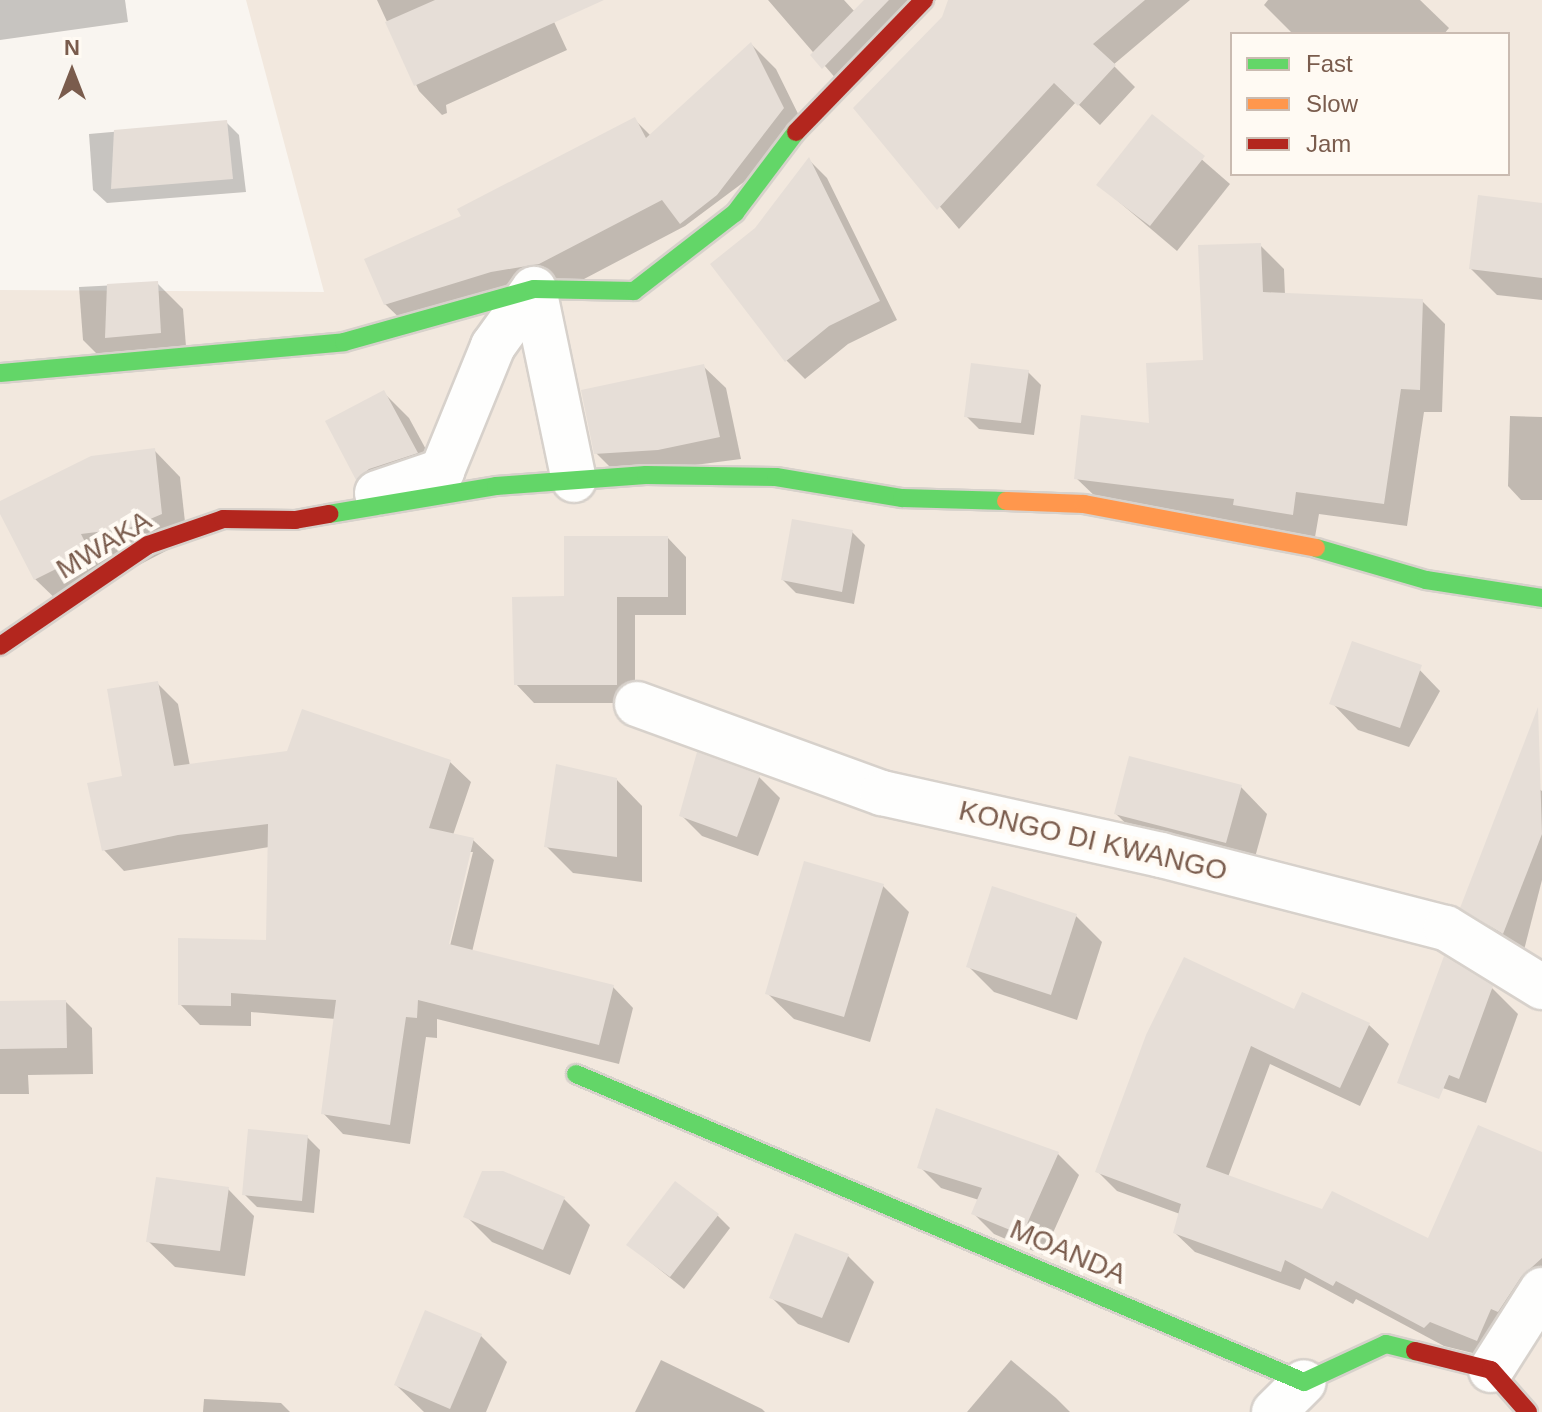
<!DOCTYPE html>
<style>
body{margin:0}
#map{position:relative;width:1542px;height:1412px;overflow:hidden;background:#f9f5f0;font-family:Arial,sans-serif}
div>[style]{position:absolute}
.residential>*{inset:0;background:#f2e8de}
.shadow>*{inset:0;background:#0003}
.building>*{inset:0;background:#e6ded7}
.roads{filter:drop-shadow(2px 0 #d7d1cb) drop-shadow(-2px 0 #d7d1cb) drop-shadow(0 2px #d7d1cb) drop-shadow(0 -2px #d7d1cb)}
.street>*{height:44px;margin:-22px;padding:0 22px;transform-origin:22px;border-radius:22px;background:#fefefd}
.fast>*{height:18px;margin:-9px;padding:0 9px;transform-origin:9px;border-radius:9px;background:#63d668}
.slow>*{height:18px;margin:-9px;padding:0 9px;transform-origin:9px;border-radius:9px;background:#ff974d}
.jam>*{height:18px;margin:-9px;padding:0 9px;transform-origin:9px;border-radius:9px;background:#b3261e}
span{translate:-50% -50%;white-space:nowrap;text-align:center;line-height:1.15;-webkit-text-stroke:8px #fffaf3;paint-order:stroke}
.street-label{font-size:28px;color:#7a5c4d}
.legend{position:absolute;left:1230px;top:32px;width:280px;height:144px;box-sizing:border-box;background:#fffaf3;border:2px solid #cabbb1;margin:0;padding:10px 14px;list-style:none;font-size:24px;color:#7a5c4d}
.legend li{display:flex;align-items:center;gap:16px;height:40px}
.legend b{width:40px;border:2px solid #cabbb1}
.north{position:absolute;left:32px;top:32px;width:80px;height:80px;-webkit-text-stroke:6px #fffaf3;paint-order:stroke;rotate:0deg;font-size:22px;font-weight:700;line-height:32px;text-align:center;color:#7a5c4d}
.north::after{content:'';display:block;margin:auto;width:28px;height:36px;background:#7a5c4d;clip-path:polygon(50% 0,100% 100%,50% 72%,0 100%)}
</style>
<div id="map">
<div class="residential">
<i style="clip-path:polygon(evenodd,246px 0,1542px 0,1542px 1412px,0 1412px,0 290px,324px 292px,246px 0,1232px 34px,1508px 34px,1508px 174px,1232px 174px,1232px 34px)"></i>
</div>
<div class="shadow">
<i style="clip-path:polygon(0 0,125px 0,128px 22px,0 40px)"></i>
<i style="clip-path:polygon(377px 0,544px 0,567px 50px,446px 105px,447px 113px,442px 115px,419px 91px)"></i>
<i style="clip-path:polygon(768px 0,844px 0,855px 12px,866px 0,936px 0,844px 88px)"></i>
<i style="clip-path:polygon(949px 0,1190px 0,1113px 65px,1135px 87px,1100px 125px,1076px 102px,959px 229px,856px 108px,944px 18px)"></i>
<i style="clip-path:polygon(1268px 0,1420px 0,1449px 28px,1444px 34px,1293px 34px,1264px 5px)"></i>
<i style="clip-path:polygon(751px 44px,776px 69px,808px 134px,685px 226px,565px 289px,411px 329px,385px 304px,464px 217px,634px 119px,651px 136px)"></i>
<i style="clip-path:polygon(1153px 117px,1230px 184px,1177px 251px,1099px 185px)"></i>
<i style="clip-path:polygon(226px 122px,239px 135px,246px 192px,107px 203px,93px 190px,89px 134px)"></i>
<i style="clip-path:polygon(809px 160px,827px 178px,897px 320px,848px 344px,805px 379px,786px 360px,756px 230px)"></i>
<i style="clip-path:polygon(1542px 205px,1542px 300px,1497px 295px,1471px 269px)"></i>
<i style="clip-path:polygon(1260px 245px,1284px 269px,1285px 295px,1422px 301px,1445px 324px,1442px 412px,1424px 412px,1407px 526px,1319px 514px,1315px 537px,1100px 501px,1076px 478px,1152px 425px,1205px 361px)"></i>
<i style="clip-path:polygon(157px 283px,183px 309px,187px 359px,109px 366px,83px 340px,79px 287px)"></i>
<i style="clip-path:polygon(703px 366px,726px 388px,741px 459px,618px 475px,596px 453px)"></i>
<i style="clip-path:polygon(1028px 372px,1041px 385px,1034px 435px,979px 429px,966px 416px)"></i>
<i style="clip-path:polygon(383px 392px,409px 418px,442px 479px,384px 505px,358px 479px,328px 422px)"></i>
<i style="clip-path:polygon(1510px 416px,1542px 417px,1542px 500px,1521px 500px,1508px 486px)"></i>
<i style="clip-path:polygon(154px 450px,180px 477px,187px 540px,62px 605px,35px 579px,0 504px)"></i>
<i style="clip-path:polygon(852px 532px,865px 545px,854px 604px,796px 593px,783px 580px)"></i>
<i style="clip-path:polygon(668px 538px,686px 557px,686px 615px,635px 615px,635px 703px,534px 703px,516px 684px,566px 598px)"></i>
<i style="clip-path:polygon(1414px 664px,1440px 691px,1409px 747px,1358px 730px,1332px 703px)"></i>
<i style="clip-path:polygon(evenodd,157px 683px,178px 704px,190px 766px,450px 762px,471px 782px,453px 835px,473px 840px,494px 860px,472px 952px,613px 987px,633px 1008px,619px 1064px,437px 1019px,437px 1038px,426px 1037px,410px 1144px,343px 1134px,323px 1113px,336px 1019px,251px 1012px,251px 1026px,200px 1025px,180px 1004px,268px 942px,269px 847px,124px 871px,104px 850px,157px 683px,468px 852px,473px 852px,448px 954px,444px 953px,468px 852px)"></i>
<i style="clip-path:polygon(1515px 772px,1542px 791px,1542px 880px,1524px 950px,1463px 907px)"></i>
<i style="clip-path:polygon(759px 777px,780px 798px,758px 856px,702px 836px,681px 815px)"></i>
<i style="clip-path:polygon(616px 779px,642px 806px,642px 882px,573px 873px,546px 846px)"></i>
<i style="clip-path:polygon(1241px 787px,1267px 814px,1252px 868px,1143px 840px,1116px 814px)"></i>
<i style="clip-path:polygon(883px 886px,909px 912px,870px 1042px,794px 1019px,767px 993px)"></i>
<i style="clip-path:polygon(1076px 916px,1102px 942px,1077px 1020px,994px 992px,968px 966px)"></i>
<i style="clip-path:polygon(1492px 988px,1518px 1014px,1486px 1103px,1434px 1085px)"></i>
<i style="clip-path:polygon(66px 1002px,92px 1028px,93px 1074px,28px 1075px,29px 1094px,0 1094px,0 1003px)"></i>
<i style="clip-path:polygon(1294px 1012px,1369px 1025px,1389px 1044px,1360px 1106px,1270px 1064px,1228px 1177px,1323px 1212px,1429px 1241px,1542px 1154px,1542px 1295px,1497px 1359px,1444px 1346px,1356px 1299px,1353px 1304px,1305px 1278px,1300px 1290px,1195px 1252px,1175px 1233px,1180px 1214px,1117px 1191px,1097px 1171px,1148px 1036px)"></i>
<i style="clip-path:polygon(307px 1137px,320px 1150px,314px 1213px,257px 1207px,244px 1194px)"></i>
<i style="clip-path:polygon(1058px 1154px,1079px 1175px,1043px 1255px,994px 1234px,973px 1213px,979px 1200px,941px 1188px,920px 1167px)"></i>
<i style="clip-path:polygon(228px 1189px,254px 1216px,245px 1276px,175px 1267px,148px 1241px)"></i>
<i style="clip-path:polygon(564px 1199px,590px 1225px,570px 1275px,492px 1242px,466px 1216px)"></i>
<i style="clip-path:polygon(717px 1215px,730px 1228px,684px 1289px,629px 1245px)"></i>
<i style="clip-path:polygon(848px 1256px,874px 1282px,849px 1343px,798px 1324px,772px 1298px)"></i>
<i style="clip-path:polygon(481px 1336px,507px 1362px,486px 1412px,424px 1412px,396px 1385px)"></i>
<i style="clip-path:polygon(661px 1360px,762px 1409px,765px 1412px,635px 1412px)"></i>
<i style="clip-path:polygon(1011px 1360px,1056px 1398px,1070px 1412px,967px 1412px)"></i>
<i style="clip-path:polygon(204px 1399px,281px 1403px,290px 1412px,203px 1412px)"></i>
</div>
<div class="building">
<i style="clip-path:polygon(435px 0,604px 0,414px 86px,385px 22px)"></i>
<i style="clip-path:polygon(864px 0,889px 0,822px 69px,810px 55px)"></i>
<i style="clip-path:polygon(948px 0,1145px 0,1093px 44px,1116px 65px,1078px 106px,1054px 83px,937px 210px,853px 108px,942px 17px)"></i>
<i style="clip-path:polygon(751px 42px,784px 108px,717px 195px,680px 224px,662px 200px,539px 264px,491px 272px,384px 305px,364px 259px,461px 216px,457px 209px,635px 117px,646px 138px)"></i>
<i style="clip-path:polygon(1152px 114px,1205px 156px,1150px 226px,1096px 185px)"></i>
<i style="clip-path:polygon(227px 120px,233px 179px,111px 189px,114px 130px)"></i>
<i style="clip-path:polygon(809px 157px,880px 301px,829px 326px,785px 362px,710px 264px,755px 228px)"></i>
<i style="clip-path:polygon(1478px 195px,1542px 203px,1542px 278px,1469px 269px)"></i>
<i style="clip-path:polygon(1261px 243px,1263px 292px,1423px 299px,1420px 390px,1401px 389px,1384px 504px,1296px 492px,1293px 515px,1233px 505px,1234px 499px,1074px 479px,1081px 415px,1149px 423px,1146px 363px,1203px 360px,1198px 245px)"></i>
<i style="clip-path:polygon(158px 281px,161px 333px,105px 338px,107px 284px)"></i>
<i style="clip-path:polygon(971px 363px,1029px 370px,1021px 423px,964px 417px)"></i>
<i style="clip-path:polygon(704px 364px,720px 437px,658px 450px,594px 454px,581px 390px)"></i>
<i style="clip-path:polygon(384px 390px,418px 453px,369px 469px,356px 480px,325px 421px)"></i>
<i style="clip-path:polygon(155px 448px,162px 514px,129px 528px,81px 534px,90px 552px,34px 580px,0 514px,0 501px,91px 456px)"></i>
<i style="clip-path:polygon(792px 519px,853px 530px,842px 592px,781px 580px)"></i>
<i style="clip-path:polygon(564px 536px,668px 536px,668px 597px,617px 597px,617px 685px,514px 685px,512px 597px,564px 596px)"></i>
<i style="clip-path:polygon(1352px 641px,1422px 665px,1400px 728px,1329px 704px)"></i>
<i style="clip-path:polygon(158px 681px,174px 766px,287px 751px,302px 709px,451px 760px,429px 828px,474px 838px,449px 944px,614px 985px,599px 1045px,418px 1000px,417px 1018px,406px 1017px,390px 1125px,321px 1114px,336px 1000px,231px 993px,231px 1006px,178px 1005px,178px 938px,266px 940px,268px 824px,178px 835px,102px 851px,87px 783px,122px 776px,107px 689px)"></i>
<i style="clip-path:polygon(1538px 707px,1542px 834px,1503px 934px,1460px 908px)"></i>
<i style="clip-path:polygon(697px 752px,760px 775px,737px 837px,679px 816px)"></i>
<i style="clip-path:polygon(1129px 756px,1242px 785px,1226px 843px,1114px 814px)"></i>
<i style="clip-path:polygon(556px 764px,617px 778px,617px 857px,544px 847px)"></i>
<i style="clip-path:polygon(804px 861px,884px 884px,844px 1017px,765px 994px)"></i>
<i style="clip-path:polygon(992px 886px,1077px 914px,1051px 995px,966px 967px)"></i>
<i style="clip-path:polygon(1444px 956px,1493px 986px,1459px 1079px,1449px 1075px,1439px 1099px,1397px 1083px)"></i>
<i style="clip-path:polygon(1184px 957px,1294px 1009px,1302px 992px,1370px 1023px,1340px 1088px,1251px 1046px,1206px 1167px,1322px 1209px,1332px 1191px,1428px 1238px,1478px 1125px,1542px 1152px,1542px 1258px,1521px 1277px,1498px 1312px,1491px 1309px,1477px 1341px,1430px 1322px,1424px 1328px,1336px 1281px,1333px 1286px,1285px 1260px,1281px 1272px,1173px 1233px,1181px 1204px,1095px 1172px,1146px 1035px)"></i>
<i style="clip-path:polygon(66px 1000px,67px 1048px,0 1049px,0 1001px)"></i>
<i style="clip-path:polygon(936px 1108px,1059px 1152px,1022px 1235px,971px 1214px,982px 1188px,917px 1168px)"></i>
<i style="clip-path:polygon(248px 1129px,308px 1135px,302px 1201px,242px 1195px)"></i>
<i style="clip-path:polygon(482px 1171px,503px 1171px,565px 1197px,543px 1250px,463px 1217px)"></i>
<i style="clip-path:polygon(156px 1177px,229px 1187px,220px 1251px,146px 1242px)"></i>
<i style="clip-path:polygon(675px 1181px,719px 1214px,670px 1277px,626px 1245px)"></i>
<i style="clip-path:polygon(795px 1233px,849px 1254px,822px 1318px,769px 1298px)"></i>
<i style="clip-path:polygon(425px 1310px,482px 1334px,450px 1409px,394px 1385px)"></i>
</div>
<div class="roads">
<div class="street">
<i style="left:534px;top:289px;width:195px;rotate:78.2deg"></i>
<i style="left:377px;top:493px;width:69px;rotate:-18.7deg"></i>
<i style="left:442px;top:471px;width:135px;rotate:-67.8deg"></i>
<i style="left:493px;top:346px;width:70px;rotate:-54.3deg"></i>
<i style="left:637px;top:704px;width:261px;rotate:20deg"></i>
<i style="left:882px;top:793px;width:286px;rotate:12.5deg"></i>
<i style="left:1161px;top:855px;width:294px;rotate:14.4deg"></i>
<i style="left:1446px;top:928px;width:113px;rotate:31.6deg"></i>
<i style="left:1491px;top:1370px;width:95px;rotate:-57.5deg"></i>
<i style="left:1274px;top:1412px;width:42px;rotate:-45deg"></i>
</div>
<div class="fast">
<i style="left:0;top:373px;width:345px;rotate:-5.1deg"></i>
<i style="left:344px;top:342px;width:197px;rotate:-15.6deg"></i>
<i style="left:534px;top:289px;width:100px;rotate:1.1deg"></i>
<i style="left:634px;top:291px;width:128px;rotate:-37.7deg"></i>
<i style="left:735px;top:213px;width:101px;rotate:-53deg"></i>
<i style="left:329px;top:514px;width:169px;rotate:-9.5deg"></i>
<i style="left:496px;top:486px;width:150px;rotate:-4.2deg"></i>
<i style="left:646px;top:475px;width:130px;rotate:0.9deg"></i>
<i style="left:776px;top:477px;width:128px;rotate:9.5deg"></i>
<i style="left:902px;top:498px;width:104px;rotate:1.7deg"></i>
<i style="left:1316px;top:548px;width:115px;rotate:16.2deg"></i>
<i style="left:1426px;top:580px;width:117px;rotate:8.8deg"></i>
<i style="left:576px;top:1074px;width:790px;rotate:22.93deg"></i>
<i style="left:1304px;top:1382px;width:90px;rotate:-24.9deg"></i>
<i style="left:1386px;top:1344px;width:30px;rotate:14deg"></i>
</div>
<div class="slow">
<i style="left:1006px;top:501px;width:78px;rotate:2.2deg"></i>
<i style="left:1084px;top:504px;width:236px;rotate:10.7deg"></i>
</div>
<div class="jam">
<i style="left:796px;top:132px;width:184px;rotate:-45.9deg"></i>
<i style="left:0;top:646px;width:179px;rotate:-34.3deg"></i>
<i style="left:148px;top:545px;width:79px;rotate:-19.1deg"></i>
<i style="left:223px;top:519px;width:72px;rotate:0.8deg"></i>
<i style="left:295px;top:520px;width:35px;rotate:-10deg"></i>
<i style="left:1415px;top:1351px;width:78px;rotate:14deg"></i>
<i style="left:1491px;top:1370px;width:56px;rotate:48.6deg"></i>
</div>
</div>
<div class="street-label">
<span style="left:104px;top:545px;rotate:-31deg">MWAKA</span>
<span style="left:1093px;top:841px;rotate:13deg">KONGO DI KWANGO</span>
<span style="left:1068px;top:1252px;rotate:23deg">MOANDA</span>
</div>
<ul class="legend">
<li><b style="height:10px;background:#63d668"></b>Fast</li>
<li><b style="height:10px;background:#ff974d"></b>Slow</li>
<li><b style="height:10px;background:#b3261e"></b>Jam</li>
</ul>
<div class="north">N</div>
</div>
